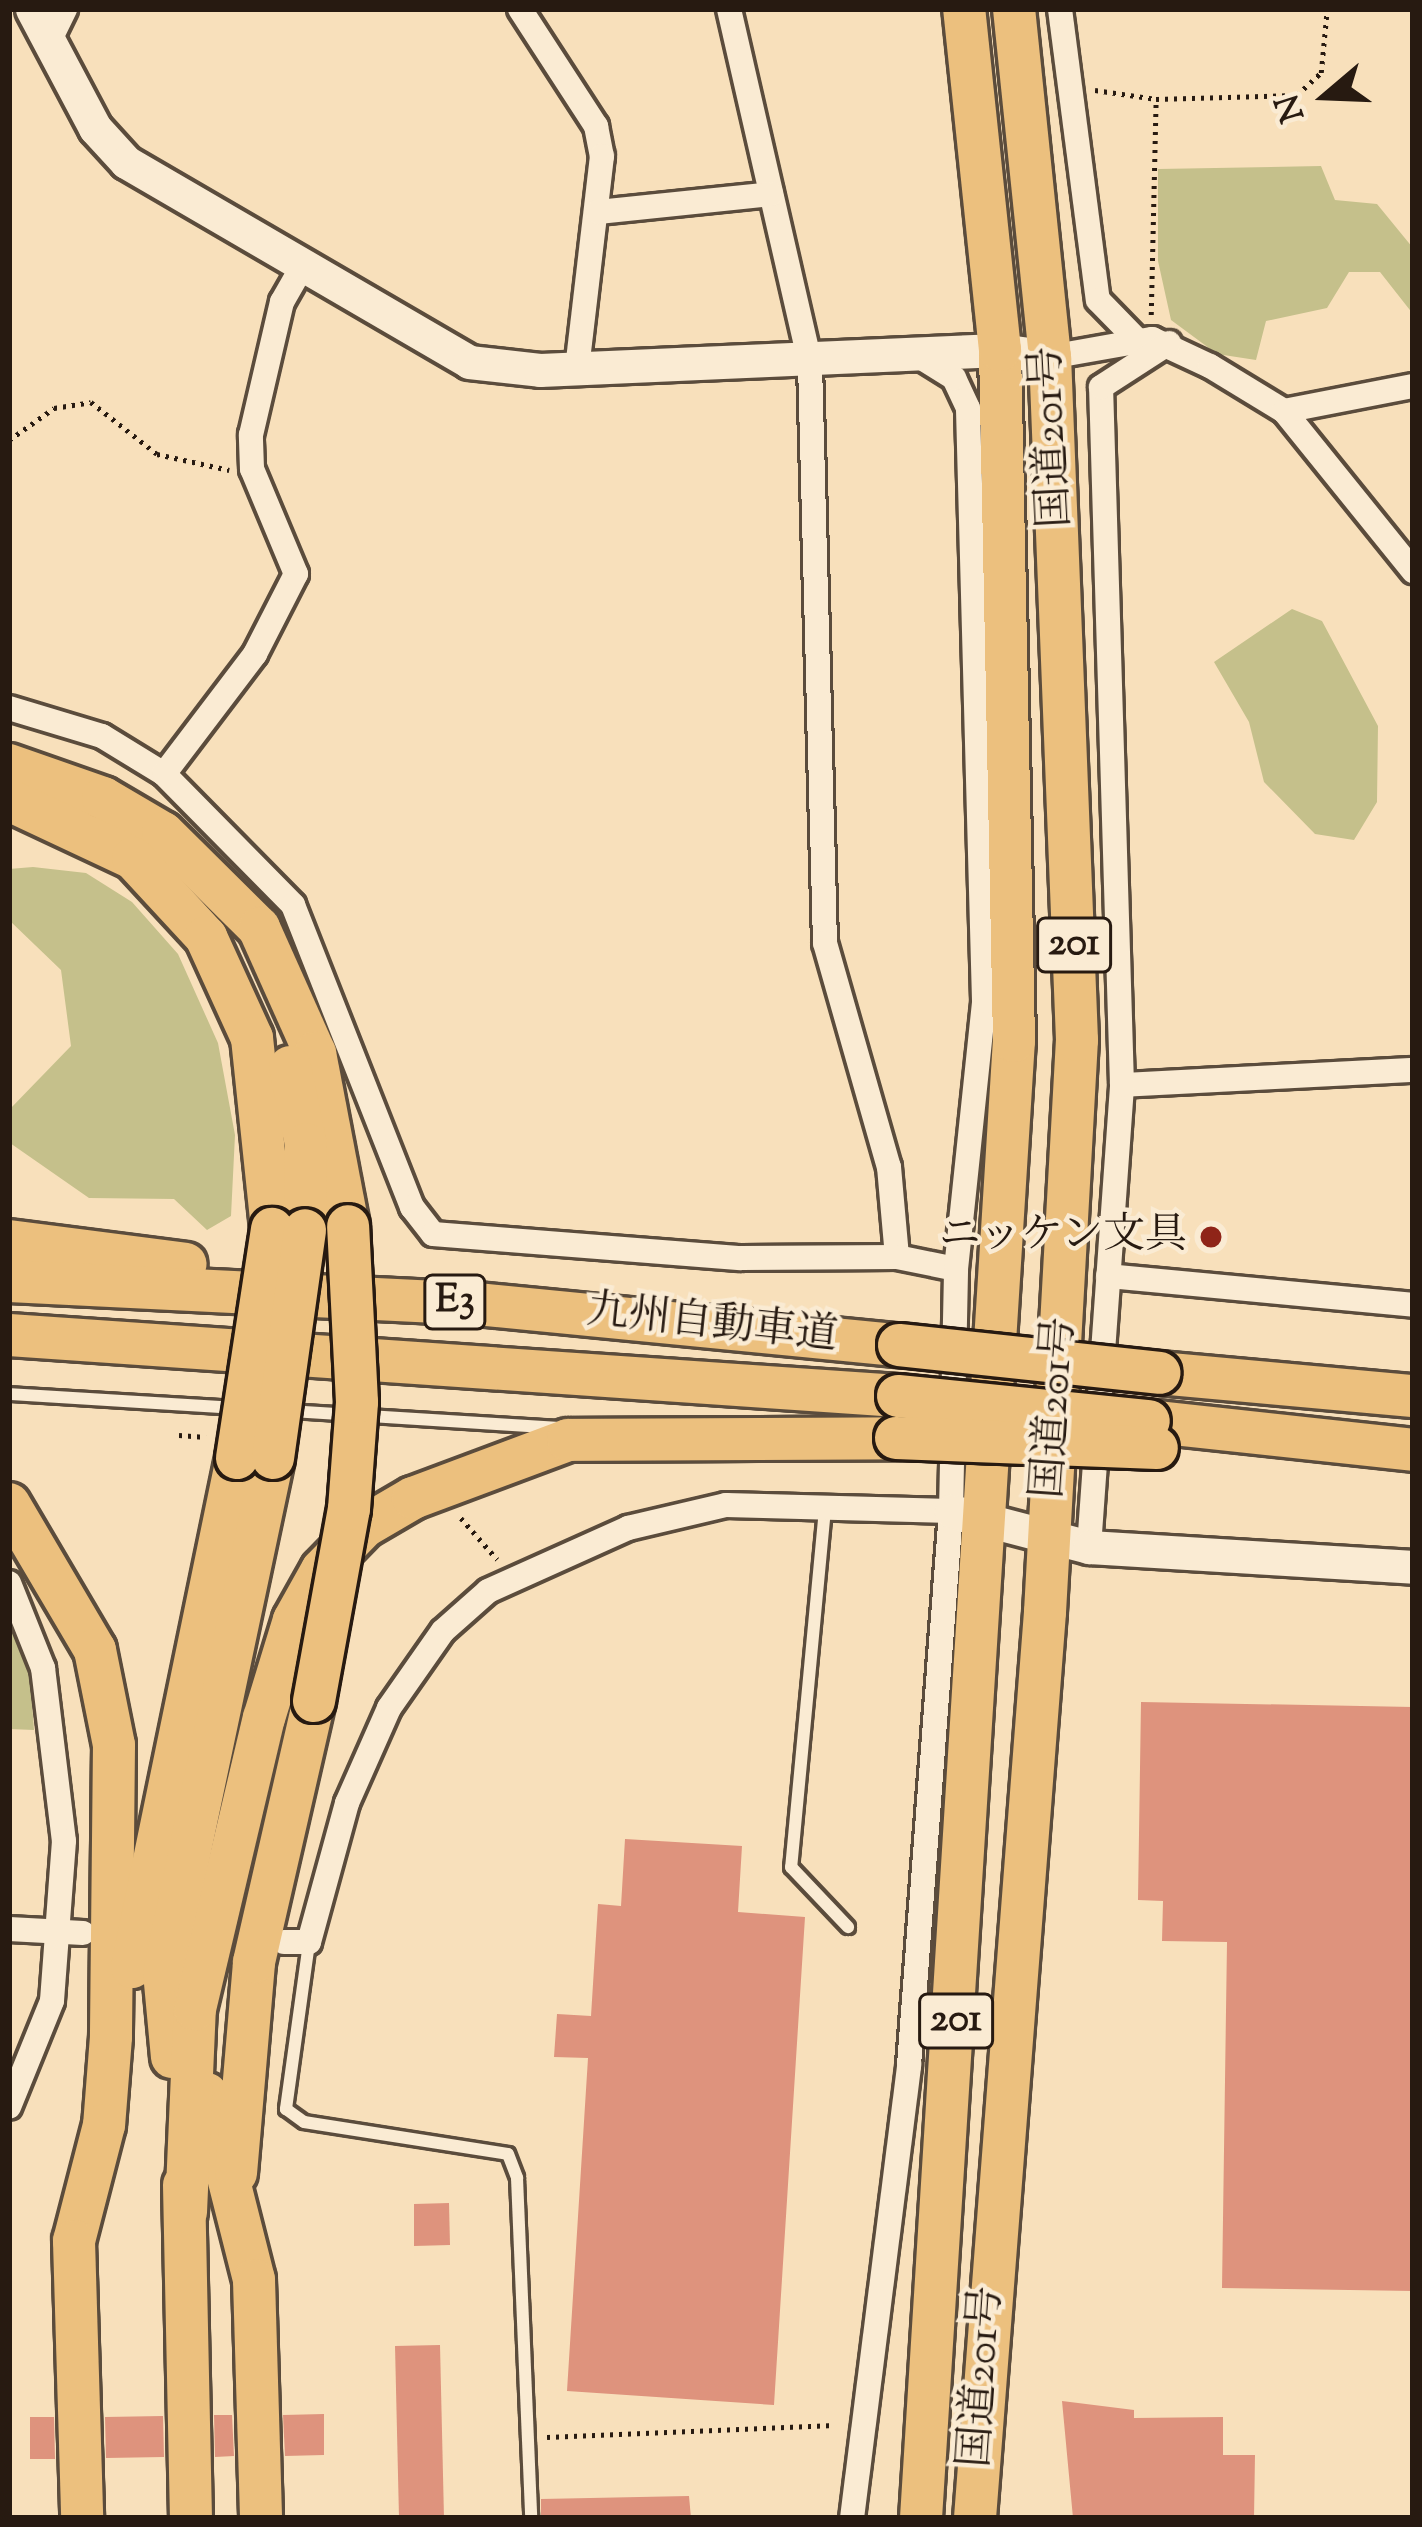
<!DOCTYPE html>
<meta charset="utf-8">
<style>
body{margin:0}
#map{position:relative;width:1422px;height:2527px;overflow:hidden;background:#f8e0bb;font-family:"Sorts Mill Goudy","Noto Serif JP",serif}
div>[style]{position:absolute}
.green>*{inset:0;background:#c5c08b}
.building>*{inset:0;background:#de937d}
.path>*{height:4.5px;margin-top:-2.25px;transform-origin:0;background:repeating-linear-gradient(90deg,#271a11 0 3px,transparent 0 9px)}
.roads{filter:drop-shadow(3px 0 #5b4c3c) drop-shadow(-3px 0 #5b4c3c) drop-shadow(0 3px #5b4c3c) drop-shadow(0 -3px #5b4c3c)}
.lane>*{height:12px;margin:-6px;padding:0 6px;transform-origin:6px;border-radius:6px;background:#faebd3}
.street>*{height:24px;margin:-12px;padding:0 12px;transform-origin:12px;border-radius:12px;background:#faebd3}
.secondary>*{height:33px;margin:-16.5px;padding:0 16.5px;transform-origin:16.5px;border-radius:16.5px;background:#faebd3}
.highway>*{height:42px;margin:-21px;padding:0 21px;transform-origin:21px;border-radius:21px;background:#ecc07e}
.bridges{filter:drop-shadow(3px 0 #271a11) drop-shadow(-3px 0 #271a11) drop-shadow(0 3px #271a11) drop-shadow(0 -3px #271a11)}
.highway-bridge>*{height:42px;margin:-21px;padding:0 21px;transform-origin:21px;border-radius:21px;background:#ecc07e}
.dots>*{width:33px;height:33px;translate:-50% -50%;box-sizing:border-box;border:6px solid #faebd3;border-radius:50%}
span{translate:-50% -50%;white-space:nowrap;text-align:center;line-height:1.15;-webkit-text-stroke:9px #faebd3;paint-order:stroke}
.shield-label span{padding:3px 9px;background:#faebd3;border:3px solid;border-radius:9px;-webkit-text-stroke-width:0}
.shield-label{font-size:39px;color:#271a11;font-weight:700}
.street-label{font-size:42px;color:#271a11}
.poi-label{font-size:42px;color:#271a11}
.right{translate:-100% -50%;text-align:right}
.frame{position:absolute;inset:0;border:12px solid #271a11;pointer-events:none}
.north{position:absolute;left:1266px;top:36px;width:120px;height:120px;-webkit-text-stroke:9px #faebd3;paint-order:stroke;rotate:251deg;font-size:33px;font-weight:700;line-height:48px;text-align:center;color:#271a11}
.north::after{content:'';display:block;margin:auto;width:42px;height:54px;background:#271a11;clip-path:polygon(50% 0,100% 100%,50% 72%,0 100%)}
</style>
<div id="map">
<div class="green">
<i style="clip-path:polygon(1321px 166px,1335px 200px,1377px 204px,1413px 248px,1413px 314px,1380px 272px,1349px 272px,1327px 308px,1266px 321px,1256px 360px,1217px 354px,1171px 320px,1158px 261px,1158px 169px)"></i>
<i style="clip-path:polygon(1292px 609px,1322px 621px,1378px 726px,1377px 802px,1354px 840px,1315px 834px,1264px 782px,1249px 722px,1214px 662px)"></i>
<i style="clip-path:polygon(33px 867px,86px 873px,132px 902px,178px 954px,218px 1043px,235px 1135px,231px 1216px,207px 1230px,174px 1199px,89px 1198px,10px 1143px,9px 1110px,71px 1046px,61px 970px,9px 920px,9px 869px)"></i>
<i style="clip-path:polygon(9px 1608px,30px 1676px,34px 1730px,9px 1729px)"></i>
</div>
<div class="building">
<i style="clip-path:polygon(1141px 1702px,1413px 1707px,1413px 2291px,1222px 2288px,1227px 1942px,1162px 1941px,1163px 1901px,1138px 1900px)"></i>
<i style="clip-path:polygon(625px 1839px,742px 1846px,738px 1912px,805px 1917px,774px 2405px,567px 2391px,588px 2058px,554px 2057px,557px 2014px,591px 2016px,598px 1904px,621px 1906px)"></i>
<i style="clip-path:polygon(449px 2203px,450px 2245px,414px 2246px,414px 2204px)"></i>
<i style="clip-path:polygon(440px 2345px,444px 2518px,399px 2518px,395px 2346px)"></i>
<i style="clip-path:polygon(1062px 2401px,1134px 2410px,1134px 2418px,1223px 2417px,1223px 2455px,1255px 2455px,1254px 2518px,1073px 2518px)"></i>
<i style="clip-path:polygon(324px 2414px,324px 2455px,285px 2456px,283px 2415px)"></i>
<i style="clip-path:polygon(214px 2415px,232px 2415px,234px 2456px,215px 2457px)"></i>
<i style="clip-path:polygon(163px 2416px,164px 2457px,106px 2458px,105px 2417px)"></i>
<i style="clip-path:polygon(30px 2417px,54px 2417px,55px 2459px,30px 2459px)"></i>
<i style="clip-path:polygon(689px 2496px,691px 2518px,541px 2518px,541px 2499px)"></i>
</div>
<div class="path">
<i style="left:1095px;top:90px;width:62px;rotate:8.4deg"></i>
<i style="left:1156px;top:99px;width:141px;rotate:-1.6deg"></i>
<i style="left:1297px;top:95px;width:33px;rotate:-43deg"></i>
<i style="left:1321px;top:73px;width:64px;rotate:-84.6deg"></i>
<i style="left:1151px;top:315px;width:216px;rotate:-88.7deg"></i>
<i style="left:9px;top:440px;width:55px;rotate:-35.4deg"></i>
<i style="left:54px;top:408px;width:37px;rotate:-9deg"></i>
<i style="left:91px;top:402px;width:84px;rotate:38.2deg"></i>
<i style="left:157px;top:454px;width:74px;rotate:12.5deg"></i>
<i style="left:179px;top:1435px;width:27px;rotate:4deg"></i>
<i style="left:461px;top:1518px;width:55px;rotate:48.7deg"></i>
<i style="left:547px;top:2437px;width:288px;rotate:-2.4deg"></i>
</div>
<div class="roads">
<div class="lane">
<i style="left:9px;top:1394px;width:230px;rotate:3.5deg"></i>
<i style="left:290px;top:1411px;width:268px;rotate:3.6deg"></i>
<i style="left:825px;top:1509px;width:360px;rotate:95.4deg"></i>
<i style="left:791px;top:1867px;width:83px;rotate:46.5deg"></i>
<i style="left:309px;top:1943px;width:168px;rotate:97.9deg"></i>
<i style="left:286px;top:2109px;width:22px;rotate:36deg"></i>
<i style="left:304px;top:2122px;width:206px;rotate:8.9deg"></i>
<i style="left:508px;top:2154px;width:26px;rotate:69deg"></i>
<i style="left:517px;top:2178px;width:340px;rotate:87.6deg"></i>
</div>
<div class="street">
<i style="left:520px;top:9px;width:140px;rotate:57deg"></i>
<i style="left:596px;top:126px;width:31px;rotate:79deg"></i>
<i style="left:602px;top:156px;width:214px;rotate:96.7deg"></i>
<i style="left:729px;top:9px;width:363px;rotate:77.1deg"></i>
<i style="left:810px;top:363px;width:580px;rotate:88.52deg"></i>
<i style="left:825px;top:943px;width:233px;rotate:74.1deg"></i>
<i style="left:889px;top:1167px;width:90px;rotate:84.9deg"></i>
<i style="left:1060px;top:9px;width:293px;rotate:82.6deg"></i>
<i style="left:1098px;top:300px;width:54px;rotate:45.7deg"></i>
<i style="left:49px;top:42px;width:37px;rotate:-64deg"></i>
<i style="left:598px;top:212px;width:174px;rotate:-5.9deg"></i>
<i style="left:1050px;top:357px;width:104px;rotate:-10deg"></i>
<i style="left:1152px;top:339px;width:64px;rotate:25deg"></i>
<i style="left:1210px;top:366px;width:87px;rotate:31.3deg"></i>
<i style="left:1284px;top:411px;width:206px;rotate:51.1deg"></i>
<i style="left:1284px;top:411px;width:131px;rotate:-11deg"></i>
<i style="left:9px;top:708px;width:97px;rotate:16.8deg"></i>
<i style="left:102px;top:736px;width:73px;rotate:31.5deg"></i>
<i style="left:164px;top:774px;width:184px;rotate:45.4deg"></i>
<i style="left:293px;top:905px;width:325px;rotate:68.5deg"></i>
<i style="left:412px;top:1207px;width:34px;rotate:52deg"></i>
<i style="left:433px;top:1234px;width:309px;rotate:4.5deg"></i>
<i style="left:741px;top:1258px;width:156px;rotate:-0.4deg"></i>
<i style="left:897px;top:1257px;width:60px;rotate:11.5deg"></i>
<i style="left:164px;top:774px;width:151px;rotate:-52.8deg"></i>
<i style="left:255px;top:654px;width:90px;rotate:-62.9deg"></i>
<i style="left:296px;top:574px;width:114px;rotate:-112.7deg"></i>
<i style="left:252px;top:469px;width:34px;rotate:-92deg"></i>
<i style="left:251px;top:435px;width:137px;rotate:-76.9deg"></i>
<i style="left:282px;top:302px;width:40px;rotate:-60.3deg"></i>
<i style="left:1122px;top:1085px;width:291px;rotate:-3deg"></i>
<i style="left:1108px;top:1276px;width:306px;rotate:5.4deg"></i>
<i style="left:1089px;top:1547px;width:463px;rotate:-85.9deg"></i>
<i style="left:1122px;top:1085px;width:698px;rotate:-91.72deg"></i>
<i style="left:1101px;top:387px;width:81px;rotate:-32.9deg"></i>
<i style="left:9px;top:1583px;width:92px;rotate:68.2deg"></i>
<i style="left:43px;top:1668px;width:174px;rotate:83.1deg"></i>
<i style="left:64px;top:1841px;width:160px;rotate:94.3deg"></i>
<i style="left:52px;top:2001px;width:114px;rotate:112.1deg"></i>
<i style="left:9px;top:1929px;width:74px;rotate:3.1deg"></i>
<i style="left:284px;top:1942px;width:25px"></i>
<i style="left:309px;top:1942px;width:144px;rotate:-74.7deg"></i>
<i style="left:347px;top:1803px;width:104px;rotate:-66.1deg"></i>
<i style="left:389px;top:1708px;width:94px;rotate:-55deg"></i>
<i style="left:443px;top:1631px;width:60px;rotate:-41.6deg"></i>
<i style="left:488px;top:1591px;width:154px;rotate:-24.2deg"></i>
<i style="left:628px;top:1528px;width:101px;rotate:-13.2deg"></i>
<i style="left:726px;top:1505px;width:225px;rotate:1.5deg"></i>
<i style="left:852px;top:2518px;width:457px;rotate:-82.8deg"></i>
<i style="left:909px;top:2065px;width:556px;rotate:-85.66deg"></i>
<i style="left:951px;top:1511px;width:242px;rotate:-88.8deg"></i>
<i style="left:956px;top:1269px;width:269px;rotate:-84deg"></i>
<i style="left:984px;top:1001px;width:593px;rotate:-91.55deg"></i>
<i style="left:968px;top:408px;width:33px;rotate:-115deg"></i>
<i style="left:954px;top:378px;width:38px;rotate:-148deg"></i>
</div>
<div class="secondary">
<i style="left:32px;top:9px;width:135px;rotate:62.1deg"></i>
<i style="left:95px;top:128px;width:46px;rotate:47.6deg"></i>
<i style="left:126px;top:162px;width:397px;rotate:30.2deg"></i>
<i style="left:469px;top:362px;width:71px;rotate:6.4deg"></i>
<i style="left:540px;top:370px;width:460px;rotate:-2.5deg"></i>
<i style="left:1000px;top:350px;width:50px;rotate:8deg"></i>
<i style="left:951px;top:1511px;width:143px;rotate:14.6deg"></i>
<i style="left:1089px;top:1547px;width:325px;rotate:3.5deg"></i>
</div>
<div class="highway">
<i style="left:9px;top:765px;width:100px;rotate:19.3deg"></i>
<i style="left:103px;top:798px;width:69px;rotate:30.3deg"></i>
<i style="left:163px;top:833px;width:135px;rotate:44.7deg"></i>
<i style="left:259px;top:928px;width:137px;rotate:65.9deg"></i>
<i style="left:315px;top:1053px;width:176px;rotate:79.2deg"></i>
<i style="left:9px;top:800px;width:137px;rotate:25.1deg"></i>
<i style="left:133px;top:858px;width:108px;rotate:47.3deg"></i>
<i style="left:206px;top:937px;width:111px;rotate:65.5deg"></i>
<i style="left:252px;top:1038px;width:192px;rotate:84deg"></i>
<i style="left:290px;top:1067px;width:79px;rotate:78.3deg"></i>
<i style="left:306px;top:1144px;width:86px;rotate:90.7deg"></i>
<i style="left:9px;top:1241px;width:178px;rotate:7.4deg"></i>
<i style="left:9px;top:1281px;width:459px;rotate:2.8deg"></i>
<i style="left:467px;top:1303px;width:434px;rotate:5.6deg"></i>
<i style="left:9px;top:1335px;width:891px;rotate:3.93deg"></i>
<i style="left:1159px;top:1373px;width:255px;rotate:5.2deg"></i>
<i style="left:1156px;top:1422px;width:259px;rotate:6.2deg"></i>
<i style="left:9px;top:1504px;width:169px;rotate:59.5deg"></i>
<i style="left:95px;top:1650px;width:97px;rotate:78.7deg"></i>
<i style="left:114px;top:1745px;width:292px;rotate:90.6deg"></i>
<i style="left:111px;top:2037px;width:88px;rotate:94.5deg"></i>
<i style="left:104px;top:2125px;width:120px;rotate:104.5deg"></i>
<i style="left:74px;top:2241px;width:277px;rotate:88.3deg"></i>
<i style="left:132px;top:1967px;width:520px;rotate:-78.34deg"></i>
<i style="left:172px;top:2057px;width:84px;rotate:-95.4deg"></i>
<i style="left:164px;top:1973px;width:526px;rotate:-78.05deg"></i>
<i style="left:207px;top:2094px;width:192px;rotate:75.8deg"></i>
<i style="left:254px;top:2280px;width:238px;rotate:88.3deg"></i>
<i style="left:236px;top:2173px;width:212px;rotate:-85.1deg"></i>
<i style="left:254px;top:1962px;width:268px;rotate:-77.1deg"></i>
<i style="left:184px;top:2185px;width:333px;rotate:88.8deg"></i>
<i style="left:186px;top:2212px;width:203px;rotate:-87.5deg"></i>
<i style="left:195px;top:2009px;width:299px;rotate:-76.7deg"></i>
<i style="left:264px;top:1718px;width:102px;rotate:-73deg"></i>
<i style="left:294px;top:1620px;width:57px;rotate:-60.8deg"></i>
<i style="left:322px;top:1570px;width:62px;rotate:-45.7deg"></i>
<i style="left:365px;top:1526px;width:56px;rotate:-30.3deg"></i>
<i style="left:413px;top:1498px;width:165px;rotate:-20.5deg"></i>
<i style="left:568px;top:1440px;width:328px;rotate:-0.3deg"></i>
<i style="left:921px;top:2518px;width:1480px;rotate:-86.4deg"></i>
<i style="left:1014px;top:1041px;width:691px;rotate:-91.16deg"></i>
<i style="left:1000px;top:350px;width:343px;rotate:-96deg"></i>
<i style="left:975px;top:2518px;width:909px;rotate:-85.58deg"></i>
<i style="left:1045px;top:1612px;width:573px;rotate:-86.8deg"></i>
<i style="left:1077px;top:1040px;width:684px;rotate:-92.26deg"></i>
<i style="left:1050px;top:357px;width:350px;rotate:-95.9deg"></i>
</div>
</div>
<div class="bridges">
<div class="highway-bridge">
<i style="left:899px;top:1345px;width:262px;rotate:6.1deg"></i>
<i style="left:898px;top:1396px;width:252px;rotate:5.7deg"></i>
<i style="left:896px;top:1438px;width:261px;rotate:2.2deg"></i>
<i style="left:237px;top:1458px;width:232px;rotate:-81.3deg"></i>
<i style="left:273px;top:1458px;width:230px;rotate:-82deg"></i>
<i style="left:314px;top:1701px;width:195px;rotate:-79.7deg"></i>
<i style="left:349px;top:1509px;width:107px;rotate:-85.7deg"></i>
<i style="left:357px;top:1402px;width:176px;rotate:-92.9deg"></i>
</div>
</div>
<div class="dots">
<i style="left:1211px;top:1237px;background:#8f2418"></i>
</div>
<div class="shield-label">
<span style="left:1074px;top:945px">201</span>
<span style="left:455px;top:1302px">E3</span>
<span style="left:956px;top:2021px">201</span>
</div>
<div class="street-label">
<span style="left:1053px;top:437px;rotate:-93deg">国道201号</span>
<span style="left:712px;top:1325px;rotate:6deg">九州自動車道</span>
<span style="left:1056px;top:1408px;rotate:-86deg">国道201号</span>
<span style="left:983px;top:2377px;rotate:-86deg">国道201号</span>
</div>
<div class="poi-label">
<span class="right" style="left:1187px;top:1237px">ニッケン文具</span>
</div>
<div class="frame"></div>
<div class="north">N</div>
</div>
